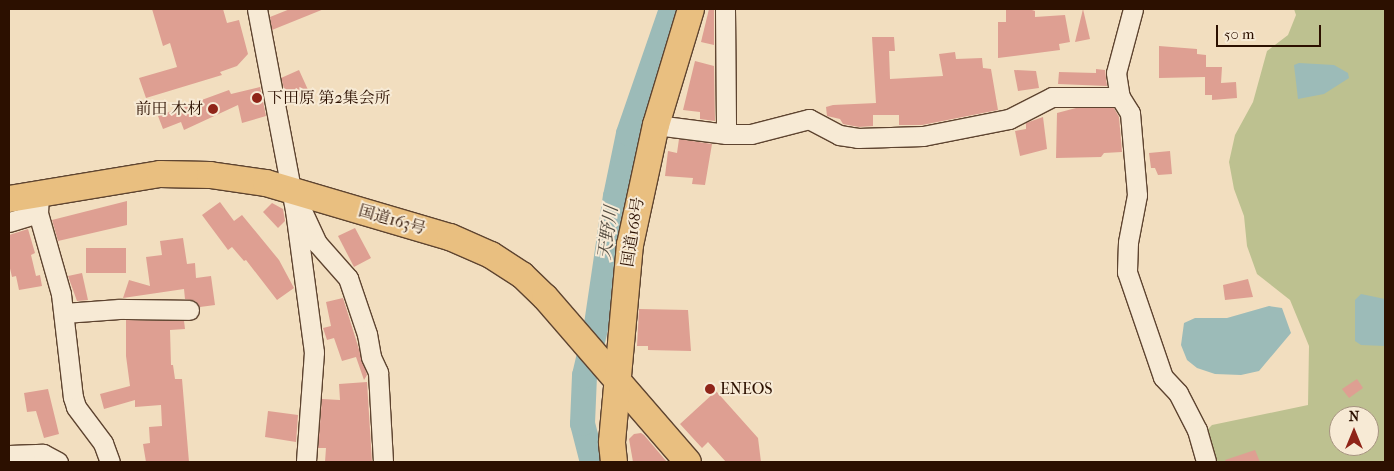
<!DOCTYPE html>
<meta charset="utf-8">
<style>
body{margin:0}
#map{position:relative;width:1394px;height:471px;overflow:hidden;background:#f2debf;font-family:"IM FELL French Canon","Noto Serif JP",serif}
div>[style]{position:absolute}
.green>*{inset:0;background:#bdc190}
.water>*{inset:0;background:#9cbbb8}
.river>*{height:25px;margin:-12.5px;padding:0 12.5px;transform-origin:12.5px;border-radius:12.5px;background:#9cbbb8}
.building>*{inset:0;background:#de9f92}
.roads{filter:drop-shadow(1px 0 #5e4430) drop-shadow(-1px 0 #5e4430) drop-shadow(0 1px #5e4430) drop-shadow(0 -1px #5e4430)}
.minor>*{height:19px;margin:-9.5px;padding:0 9.5px;transform-origin:9.5px;border-radius:9.5px;background:#f7ead5}
.highway>*{height:26px;margin:-13px;padding:0 13px;transform-origin:13px;border-radius:13px;background:#e9bf80}
.dots>*{width:14px;height:14px;translate:-50% -50%;box-sizing:border-box;border:2px solid #f7ead5;border-radius:50%}
span{translate:-50% -50%;white-space:nowrap;text-align:center;line-height:1.15;-webkit-text-stroke:4px #f7ead5;paint-order:stroke}
.poi-label{font-size:16px;color:#2c1000}
.left{translate:0 -50%;text-align:left}
.right{translate:-100% -50%;text-align:right}
.street-label{font-size:16px;color:#2c1000}
.water-label{font-size:18px;color:#534c40;font-style:italic}
.frame{position:absolute;inset:0;border:10px solid #2c1000;pointer-events:none}
.north{position:absolute;left:1329px;top:406px;width:50px;height:50px;box-sizing:border-box;background:#f7ead5;border:1px solid #a69380;border-radius:50%;rotate:0deg;font-size:14px;font-weight:700;line-height:20px;text-align:center;color:#2c1000}
.north::after{content:'';display:block;margin:auto;width:18px;height:22px;background:#8f2418;clip-path:polygon(50% 0,100% 100%,50% 72%,0 100%)}
.scale{position:absolute;left:1216px;top:25px;width:105px;height:22px;box-sizing:border-box;border:2px solid #2c1000;border-top:0;padding-left:6px;font-size:15px;line-height:18px;white-space:nowrap;color:#2c1000;-webkit-text-stroke:4px #f7ead5;paint-order:stroke}
</style>
<div id="map">
<div class="green">
<i style="clip-path:polygon(evenodd,1294px 9px,1385px 9px,1385px 462px,1214px 462px,1209px 445px,1207px 430px,1212px 425px,1308px 405px,1309px 346px,1290px 300px,1257px 274px,1247px 246px,1244px 216px,1234px 189px,1229px 162px,1235px 135px,1253px 102px,1267px 51px,1288px 35px,1296px 15px,1294px 9px,1339px 416px,1369px 416px,1369px 446px,1339px 446px,1339px 416px)"></i>
</div>
<div class="water">
<i style="clip-path:polygon(1299px 63px,1334px 65px,1348px 73px,1349px 78px,1324px 94px,1298px 99px,1294px 65px)"></i>
<i style="clip-path:polygon(1361px 294px,1385px 299px,1385px 346px,1361px 345px,1355px 341px,1355px 300px)"></i>
<i style="clip-path:polygon(1269px 306px,1282px 308px,1291px 333px,1259px 371px,1241px 375px,1215px 374px,1197px 368px,1187px 360px,1181px 345px,1184px 323px,1195px 318px,1227px 318px)"></i>
</div>
<div class="river">
<i style="left:592px;top:462px;width:40px;rotate:-104.4deg"></i>
<i style="left:582px;top:423px;width:48px;rotate:-87.6deg"></i>
<i style="left:584px;top:375px;width:52px;rotate:-76.8deg"></i>
<i style="left:596px;top:324px;width:129px;rotate:-81.6deg"></i>
<i style="left:615px;top:196px;width:64px;rotate:-78.3deg"></i>
<i style="left:628px;top:133px;width:131px;rotate:-70.9deg"></i>
</div>
<div class="building">
<i style="clip-path:polygon(152px 9px,223px 9px,227px 23px,239px 20px,248px 54px,237px 66px,220px 72px,222px 75px,146px 98px,139px 78px,177px 67px,170px 43px,163px 46px)"></i>
<i style="clip-path:polygon(290px 9px,324px 9px,272px 30px,270px 17px)"></i>
<i style="clip-path:polygon(709px 9px,714px 9px,714px 45px,701px 42px)"></i>
<i style="clip-path:polygon(1006px 9px,1029px 9px,1035px 11px,1035px 17px,1065px 15px,1070px 42px,1059px 44px,1060px 50px,998px 58px,998px 22px,1006px 22px)"></i>
<i style="clip-path:polygon(1083px 9px,1090px 39px,1075px 42px)"></i>
<i style="clip-path:polygon(872px 37px,894px 37px,895px 51px,889px 51px,890px 79px,943px 76px,939px 54px,955px 52px,956px 59px,982px 58px,983px 68px,991px 69px,998px 110px,922px 125px,899px 125px,899px 115px,873px 115px,873px 126px,859px 127px,843px 124px,840px 119px,827px 116px,826px 107px,833px 105px,876px 103px)"></i>
<i style="clip-path:polygon(1159px 46px,1197px 49px,1197px 54px,1206px 55px,1206px 67px,1222px 67px,1221px 83px,1236px 82px,1237px 98px,1212px 100px,1212px 95px,1205px 95px,1205px 77px,1159px 78px)"></i>
<i style="clip-path:polygon(695px 61px,714px 66px,715px 121px,700px 119px,700px 112px,683px 110px)"></i>
<i style="clip-path:polygon(1096px 69px,1105px 70px,1107px 86px,1058px 84px,1059px 72px,1096px 73px)"></i>
<i style="clip-path:polygon(299px 70px,309px 92px,288px 102px,281px 78px)"></i>
<i style="clip-path:polygon(1014px 70px,1036px 71px,1039px 88px,1018px 91px)"></i>
<i style="clip-path:polygon(260px 87px,266px 116px,242px 123px,238px 105px,184px 130px,181px 122px,163px 129px,158px 116px,229px 90px,231px 94px)"></i>
<i style="clip-path:polygon(1076px 108px,1114px 108px,1119px 117px,1122px 152px,1104px 153px,1101px 157px,1056px 158px,1057px 113px)"></i>
<i style="clip-path:polygon(1043px 117px,1047px 149px,1020px 156px,1015px 131px,1026px 129px,1026px 123px)"></i>
<i style="clip-path:polygon(679px 139px,712px 144px,705px 185px,692px 184px,693px 178px,665px 176px,668px 151px,677px 153px)"></i>
<i style="clip-path:polygon(1170px 151px,1172px 174px,1158px 175px,1155px 168px,1151px 168px,1149px 153px)"></i>
<i style="clip-path:polygon(127px 201px,127px 225px,58px 241px,52px 220px)"></i>
<i style="clip-path:polygon(220px 202px,234px 221px,242px 215px,279px 260px,294px 288px,277px 300px,246px 260px,244px 261px,232px 247px,228px 250px,202px 215px)"></i>
<i style="clip-path:polygon(272px 203px,283px 209px,285px 221px,278px 228px,263px 212px)"></i>
<i style="clip-path:polygon(355px 228px,371px 258px,354px 267px,338px 236px)"></i>
<i style="clip-path:polygon(28px 229px,35px 253px,31px 255px,36px 276px,40px 275px,42px 286px,19px 290px,16px 276px,12px 277px,9px 264px,9px 235px)"></i>
<i style="clip-path:polygon(183px 238px,187px 264px,195px 263px,196px 278px,211px 276px,215px 305px,200px 307px,195px 301px,185px 299px,184px 289px,123px 298px,129px 280px,150px 286px,146px 257px,162px 255px,160px 241px)"></i>
<i style="clip-path:polygon(86px 248px,126px 248px,126px 273px,86px 273px)"></i>
<i style="clip-path:polygon(82px 273px,88px 300px,77px 301px,68px 276px)"></i>
<i style="clip-path:polygon(1248px 279px,1253px 297px,1225px 300px,1223px 285px)"></i>
<i style="clip-path:polygon(343px 298px,367px 375px,364px 380px,356px 357px,342px 361px,334px 338px,327px 340px,323px 328px,331px 326px,326px 302px)"></i>
<i style="clip-path:polygon(639px 309px,688px 310px,691px 351px,648px 350px,648px 346px,637px 346px)"></i>
<i style="clip-path:polygon(126px 320px,184px 321px,185px 329px,170px 330px,171px 365px,173px 365px,175px 379px,182px 379px,189px 462px,146px 462px,143px 444px,150px 443px,149px 427px,162px 426px,161px 405px,135px 407px,135px 400px,104px 409px,100px 394px,130px 386px,126px 356px)"></i>
<i style="clip-path:polygon(1357px 379px,1363px 388px,1349px 398px,1342px 389px)"></i>
<i style="clip-path:polygon(367px 382px,372px 462px,325px 462px,326px 448px,318px 448px,322px 399px,340px 400px,339px 384px)"></i>
<i style="clip-path:polygon(48px 389px,59px 434px,44px 438px,36px 411px,27px 412px,24px 393px)"></i>
<i style="clip-path:polygon(716px 391px,758px 438px,761px 462px,726px 462px,708px 442px,702px 448px,680px 424px)"></i>
<i style="clip-path:polygon(268px 411px,298px 415px,296px 442px,265px 437px)"></i>
<i style="clip-path:polygon(641px 433px,644px 435px,667px 462px,633px 462px,629px 439px,634px 434px)"></i>
<i style="clip-path:polygon(1255px 450px,1260px 462px,1226px 462px,1225px 460px)"></i>
</div>
<div class="roads">
<div class="minor">
<i style="left:257px;top:9px;width:205px;rotate:79.3deg"></i>
<i style="left:295px;top:210px;width:143px;rotate:82.4deg"></i>
<i style="left:314px;top:352px;width:110px;rotate:94.2deg"></i>
<i style="left:725px;top:9px;width:125px;rotate:89.5deg"></i>
<i style="left:1133px;top:9px;width:66px;rotate:104.9deg"></i>
<i style="left:1116px;top:73px;width:24px;rotate:81deg"></i>
<i style="left:1120px;top:97px;width:19px;rotate:58deg"></i>
<i style="left:1130px;top:113px;width:82px;rotate:85.1deg"></i>
<i style="left:1137px;top:195px;width:48px;rotate:100.8deg"></i>
<i style="left:1128px;top:242px;width:30px;rotate:92deg"></i>
<i style="left:1127px;top:272px;width:111px;rotate:71.1deg"></i>
<i style="left:1163px;top:377px;width:22px;rotate:47deg"></i>
<i style="left:1178px;top:393px;width:42px;rotate:62.8deg"></i>
<i style="left:1197px;top:430px;width:33px;rotate:74deg"></i>
<i style="left:656px;top:125px;width:71px;rotate:7.3deg"></i>
<i style="left:726px;top:134px;width:25px"></i>
<i style="left:751px;top:134px;width:60px;rotate:-14.5deg"></i>
<i style="left:809px;top:119px;width:34px;rotate:28deg"></i>
<i style="left:839px;top:135px;width:19px;rotate:9deg"></i>
<i style="left:858px;top:138px;width:65px;rotate:-1.8deg"></i>
<i style="left:923px;top:136px;width:88px;rotate:-11.2deg"></i>
<i style="left:1009px;top:119px;width:48px;rotate:-27.1deg"></i>
<i style="left:1052px;top:97px;width:68px"></i>
<i style="left:39px;top:194px;width:19px;rotate:93deg"></i>
<i style="left:38px;top:213px;width:84px;rotate:74.1deg"></i>
<i style="left:61px;top:294px;width:104px;rotate:83.4deg"></i>
<i style="left:73px;top:397px;width:10px;rotate:73deg"></i>
<i style="left:76px;top:407px;width:45px;rotate:53.1deg"></i>
<i style="left:103px;top:443px;width:20px;rotate:70deg"></i>
<i style="left:299px;top:211px;width:4px;rotate:27deg"></i>
<i style="left:303px;top:213px;width:33px;rotate:65deg"></i>
<i style="left:317px;top:243px;width:47px;rotate:48.5deg"></i>
<i style="left:348px;top:278px;width:59px;rotate:71.3deg"></i>
<i style="left:367px;top:334px;width:23px;rotate:80deg"></i>
<i style="left:371px;top:357px;width:17px;rotate:65deg"></i>
<i style="left:378px;top:372px;width:90px;rotate:86.8deg"></i>
<i style="left:9px;top:222px;width:30px;rotate:-17deg"></i>
<i style="left:64px;top:313px;width:55px;rotate:-4.2deg"></i>
<i style="left:119px;top:309px;width:70px;rotate:0.8deg"></i>
<i style="left:9px;top:455px;width:34px;rotate:-2deg"></i>
<i style="left:43px;top:454px;width:17px;rotate:28deg"></i>
</div>
<div class="highway">
<i style="left:9px;top:199px;width:153px;rotate:-9.4deg"></i>
<i style="left:160px;top:174px;width:50px;rotate:1.1deg"></i>
<i style="left:210px;top:175px;width:57px;rotate:8.1deg"></i>
<i style="left:266px;top:183px;width:192px;rotate:16.4deg"></i>
<i style="left:450px;top:237px;width:45px;rotate:23.7deg"></i>
<i style="left:491px;top:255px;width:37px;rotate:33deg"></i>
<i style="left:522px;top:275px;width:32px;rotate:44deg"></i>
<i style="left:545px;top:297px;width:218px;rotate:49.1deg"></i>
<i style="left:614px;top:462px;width:20px;rotate:-96deg"></i>
<i style="left:612px;top:442px;width:198px;rotate:-84.8deg"></i>
<i style="left:630px;top:245px;width:123px;rotate:-77.8deg"></i>
<i style="left:656px;top:125px;width:121px;rotate:-73.2deg"></i>
</div>
</div>
<div class="dots">
<i style="left:257px;top:98px;background:#8f2418"></i>
<i style="left:213px;top:109px;background:#8f2418"></i>
<i style="left:710px;top:389px;background:#8f2418"></i>
</div>
<div class="poi-label">
<span class="left" style="left:267px;top:98px">下田原 第2集会所</span>
<span class="right" style="left:203px;top:109px">前田 木材</span>
<span class="left" style="left:720px;top:389px">ENEOS</span>
</div>
<div class="street-label">
<span style="left:392px;top:220px;rotate:16deg">国道163号</span>
<span style="left:633px;top:232px;rotate:-81deg">国道168号</span>
</div>
<div class="water-label">
<span style="left:609px;top:233px;rotate:-82deg">天野川</span>
</div>
<div class="frame"></div>
<div class="north">N</div>
<div class="scale">50 m</div>
</div>
